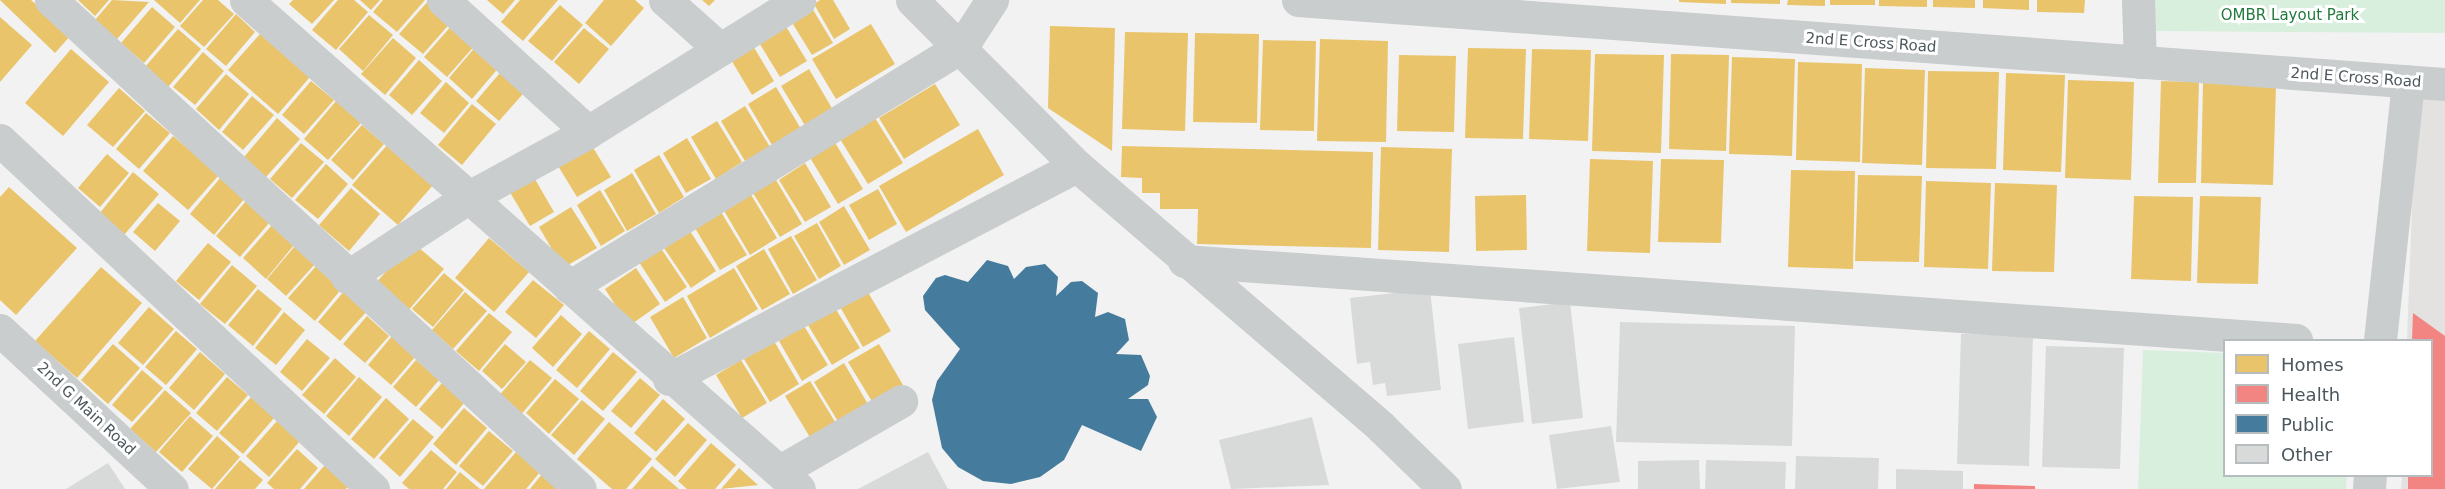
<!DOCTYPE html>
<style>
body{margin:0}
#map{position:relative;width:2445px;height:489px;overflow:hidden;background:#f2f2f2;font-family:"DejaVu Sans",sans-serif}
div>[style]{position:absolute}
.commercial>*{inset:0;background:#e3e2e0}
.green>*{inset:0;background:#d9efde}
.homes>*{inset:0;background:#e9c46a}
.health>*{inset:0;background:#f28482}
.public>*{inset:0;background:#457b9d}
.building>*{inset:0;background:#d8dada}
.minor>*{height:33px;margin:-16.5px;padding:0 16.5px;transform-origin:16.5px;border-radius:16.5px;background:#cacdcd}
.tertiary>*{height:33px;margin:-16.5px;padding:0 16.5px;transform-origin:16.5px;border-radius:16.5px;background:#cacdcd}
span{translate:-50% -50%;white-space:nowrap;text-align:center;line-height:1.15;-webkit-text-stroke:6px #fff;paint-order:stroke}
.park-label{font-size:15px;color:#21793d}
.street-label{font-size:15px;color:#4b575d}
.legend{position:absolute;left:2223px;top:339px;width:210px;height:138px;box-sizing:border-box;background:#fff;border:2px solid #b7bcbe;margin:0;padding:8px 10px;list-style:none;font-size:18px;color:#4b575d}
.legend li{display:flex;align-items:center;gap:12px;height:30px}
.legend b{width:30px;border:2px solid #b7bcbe}
</style>
<div id="map">
<div class="commercial">
<i style="clip-path:polygon(2416px 99px,2445px 99px,2445px 489px,2401px 489px,2402px 476px,2432px 476px,2432px 340px,2407px 340px)"></i>
</div>
<div class="green">
<i style="clip-path:polygon(2151px 0,2445px 0,2445px 33px,2151px 31px)"></i>
<i style="clip-path:polygon(2143px 350px,2224px 353px,2224px 476px,2347px 476px,2346px 489px,2138px 489px)"></i>
</div>
<div class="homes">
<i style="clip-path:polygon(0 0,31px 0,71px 35px,55px 53px)"></i>
<i style="clip-path:polygon(78px 0,109px 0,95px 16px)"></i>
<i style="clip-path:polygon(112px 0,149px 2px,117px 39px,95px 20px)"></i>
<i style="clip-path:polygon(154px 0,200px 0,180px 23px)"></i>
<i style="clip-path:polygon(203px 0,218px 0,234px 14px,204px 47px,180px 26px)"></i>
<i style="clip-path:polygon(293px 0,334px 0,312px 24px,289px 4px)"></i>
<i style="clip-path:polygon(338px 0,354px 0,368px 12px,336px 50px,312px 30px)"></i>
<i style="clip-path:polygon(360px 0,380px 0,371px 10px)"></i>
<i style="clip-path:polygon(383px 0,425px 0,397px 32px,373px 12px)"></i>
<i style="clip-path:polygon(429px 0,453px 20px,423px 54px,399px 34px)"></i>
<i style="clip-path:polygon(487px 0,515px 0,503px 14px)"></i>
<i style="clip-path:polygon(520px 0,558px 0,523px 41px,501px 22px)"></i>
<i style="clip-path:polygon(604px 0,635px 0,644px 8px,611px 46px,585px 23px)"></i>
<i style="clip-path:polygon(702px 0,715px 0,709px 6px)"></i>
<i style="clip-path:polygon(820px 0,833px 0,850px 29px,834px 39px,814px 4px)"></i>
<i style="clip-path:polygon(1679px 0,1726px 0,1726px 4px,1679px 2px)"></i>
<i style="clip-path:polygon(1731px 0,1780px 0,1780px 4px,1731px 3px)"></i>
<i style="clip-path:polygon(1788px 0,1825px 0,1825px 6px,1787px 5px)"></i>
<i style="clip-path:polygon(1830px 0,1875px 0,1875px 5px,1830px 5px)"></i>
<i style="clip-path:polygon(1879px 0,1927px 0,1927px 7px,1879px 6px)"></i>
<i style="clip-path:polygon(1933px 0,1975px 0,1975px 8px,1933px 7px)"></i>
<i style="clip-path:polygon(1983px 0,2029px 0,2029px 10px,1983px 8px)"></i>
<i style="clip-path:polygon(2037px 0,2085px 0,2084px 13px,2037px 12px)"></i>
<i style="clip-path:polygon(560px 5px,583px 25px,552px 61px,528px 41px)"></i>
<i style="clip-path:polygon(152px 7px,175px 27px,144px 63px,121px 43px)"></i>
<i style="clip-path:polygon(812px 8px,833px 43px,812px 55px,791px 21px)"></i>
<i style="clip-path:polygon(236px 14px,255px 32px,226px 66px,206px 49px)"></i>
<i style="clip-path:polygon(369px 15px,393px 35px,363px 71px,339px 49px)"></i>
<i style="clip-path:polygon(0 17px,32px 45px,0 82px)"></i>
<i style="clip-path:polygon(453px 24px,476px 44px,447px 77px,424px 57px)"></i>
<i style="clip-path:polygon(871px 24px,895px 64px,836px 99px,812px 59px)"></i>
<i style="clip-path:polygon(785px 25px,807px 61px,780px 77px,758px 41px)"></i>
<i style="clip-path:polygon(1050px 26px,1115px 28px,1112px 151px,1048px 108px)"></i>
<i style="clip-path:polygon(584px 28px,609px 49px,579px 84px,554px 62px)"></i>
<i style="clip-path:polygon(178px 29px,201px 49px,168px 87px,145px 67px)"></i>
<i style="clip-path:polygon(1125px 32px,1188px 33px,1185px 131px,1122px 129px)"></i>
<i style="clip-path:polygon(1195px 33px,1259px 34px,1257px 123px,1193px 122px)"></i>
<i style="clip-path:polygon(260px 34px,310px 77px,278px 114px,228px 70px)"></i>
<i style="clip-path:polygon(393px 38px,416px 58px,385px 95px,361px 74px)"></i>
<i style="clip-path:polygon(1320px 39px,1388px 41px,1386px 142px,1317px 141px)"></i>
<i style="clip-path:polygon(1263px 40px,1316px 41px,1314px 131px,1260px 130px)"></i>
<i style="clip-path:polygon(752px 44px,774px 81px,752px 95px,730px 58px)"></i>
<i style="clip-path:polygon(477px 45px,500px 66px,472px 99px,449px 78px)"></i>
<i style="clip-path:polygon(1468px 48px,1526px 49px,1523px 139px,1465px 138px)"></i>
<i style="clip-path:polygon(71px 49px,109px 82px,63px 136px,25px 103px)"></i>
<i style="clip-path:polygon(1532px 49px,1591px 50px,1588px 141px,1529px 139px)"></i>
<i style="clip-path:polygon(203px 52px,224px 71px,195px 105px,173px 87px)"></i>
<i style="clip-path:polygon(1595px 54px,1664px 55px,1661px 153px,1592px 151px)"></i>
<i style="clip-path:polygon(1671px 54px,1729px 55px,1726px 151px,1669px 149px)"></i>
<i style="clip-path:polygon(1399px 55px,1456px 56px,1454px 132px,1397px 131px)"></i>
<i style="clip-path:polygon(1732px 57px,1795px 59px,1792px 156px,1729px 154px)"></i>
<i style="clip-path:polygon(419px 60px,442px 81px,412px 115px,389px 95px)"></i>
<i style="clip-path:polygon(1798px 62px,1862px 64px,1860px 162px,1796px 160px)"></i>
<i style="clip-path:polygon(505px 67px,529px 87px,499px 121px,476px 101px)"></i>
<i style="clip-path:polygon(1865px 68px,1925px 70px,1922px 165px,1862px 163px)"></i>
<i style="clip-path:polygon(809px 69px,833px 110px,806px 127px,781px 86px)"></i>
<i style="clip-path:polygon(1928px 71px,1999px 72px,1996px 169px,1926px 168px)"></i>
<i style="clip-path:polygon(2006px 73px,2065px 75px,2061px 172px,2003px 170px)"></i>
<i style="clip-path:polygon(226px 74px,249px 94px,219px 130px,196px 109px)"></i>
<i style="clip-path:polygon(2068px 80px,2134px 82px,2131px 180px,2065px 178px)"></i>
<i style="clip-path:polygon(311px 81px,334px 100px,304px 134px,282px 115px)"></i>
<i style="clip-path:polygon(2161px 81px,2199px 82px,2196px 183px,2158px 183px)"></i>
<i style="clip-path:polygon(446px 82px,469px 103px,444px 133px,420px 113px)"></i>
<i style="clip-path:polygon(2203px 83px,2276px 85px,2273px 185px,2201px 183px)"></i>
<i style="clip-path:polygon(935px 84px,960px 125px,904px 159px,879px 118px)"></i>
<i style="clip-path:polygon(776px 87px,801px 129px,772px 145px,748px 104px)"></i>
<i style="clip-path:polygon(119px 88px,145px 111px,113px 147px,87px 125px)"></i>
<i style="clip-path:polygon(252px 96px,274px 115px,243px 150px,222px 132px)"></i>
<i style="clip-path:polygon(336px 101px,361px 123px,328px 160px,304px 139px)"></i>
<i style="clip-path:polygon(472px 104px,496px 124px,462px 165px,438px 145px)"></i>
<i style="clip-path:polygon(745px 106px,770px 147px,745px 161px,721px 121px)"></i>
<i style="clip-path:polygon(146px 113px,170px 133px,139px 169px,116px 149px)"></i>
<i style="clip-path:polygon(277px 118px,300px 139px,266px 177px,244px 157px)"></i>
<i style="clip-path:polygon(875px 118px,903px 163px,868px 184px,840px 139px)"></i>
<i style="clip-path:polygon(717px 121px,742px 162px,716px 179px,691px 137px)"></i>
<i style="clip-path:polygon(362px 125px,384px 144px,353px 180px,331px 160px)"></i>
<i style="clip-path:polygon(978px 129px,1004px 175px,906px 232px,879px 186px)"></i>
<i style="clip-path:polygon(173px 136px,219px 175px,188px 210px,143px 171px)"></i>
<i style="clip-path:polygon(687px 138px,711px 179px,686px 193px,663px 153px)"></i>
<i style="clip-path:polygon(589px 141px,611px 177px,577px 197px,555px 161px)"></i>
<i style="clip-path:polygon(834px 141px,863px 189px,838px 204px,809px 156px)"></i>
<i style="clip-path:polygon(301px 143px,324px 162px,292px 198px,270px 179px)"></i>
<i style="clip-path:polygon(388px 144px,434px 184px,398px 225px,352px 185px)"></i>
<i style="clip-path:polygon(1122px 146px,1373px 152px,1371px 248px,1197px 244px,1198px 209px,1160px 209px,1160px 193px,1142px 193px,1142px 178px,1121px 177px)"></i>
<i style="clip-path:polygon(1381px 147px,1452px 149px,1449px 252px,1378px 250px)"></i>
<i style="clip-path:polygon(107px 154px,129px 173px,100px 207px,78px 188px)"></i>
<i style="clip-path:polygon(659px 155px,684px 197px,659px 213px,634px 170px)"></i>
<i style="clip-path:polygon(1590px 159px,1653px 161px,1650px 253px,1587px 251px)"></i>
<i style="clip-path:polygon(1661px 159px,1724px 160px,1721px 243px,1658px 242px)"></i>
<i style="clip-path:polygon(805px 163px,831px 207px,805px 222px,779px 180px)"></i>
<i style="clip-path:polygon(326px 164px,348px 184px,318px 219px,295px 200px)"></i>
<i style="clip-path:polygon(1791px 170px,1855px 171px,1853px 269px,1788px 267px)"></i>
<i style="clip-path:polygon(133px 172px,159px 194px,124px 235px,99px 214px)"></i>
<i style="clip-path:polygon(632px 173px,656px 214px,627px 231px,604px 190px)"></i>
<i style="clip-path:polygon(532px 174px,554px 212px,530px 226px,508px 189px)"></i>
<i style="clip-path:polygon(1858px 175px,1922px 176px,1919px 262px,1855px 261px)"></i>
<i style="clip-path:polygon(221px 177px,245px 198px,214px 235px,190px 214px)"></i>
<i style="clip-path:polygon(776px 180px,802px 224px,780px 237px,753px 193px)"></i>
<i style="clip-path:polygon(1926px 181px,1991px 183px,1988px 269px,1924px 267px)"></i>
<i style="clip-path:polygon(1995px 183px,2057px 185px,2054px 272px,1992px 271px)"></i>
<i style="clip-path:polygon(9px 187px,77px 248px,16px 315px,0 300px,0 197px)"></i>
<i style="clip-path:polygon(351px 188px,380px 214px,349px 251px,319px 225px)"></i>
<i style="clip-path:polygon(878px 189px,897px 224px,869px 240px,849px 205px)"></i>
<i style="clip-path:polygon(600px 190px,625px 231px,601px 246px,577px 205px)"></i>
<i style="clip-path:polygon(750px 193px,777px 238px,750px 255px,723px 209px)"></i>
<i style="clip-path:polygon(1526px 195px,1527px 250px,1476px 251px,1475px 196px)"></i>
<i style="clip-path:polygon(2134px 196px,2193px 197px,2191px 281px,2131px 279px)"></i>
<i style="clip-path:polygon(2200px 196px,2261px 197px,2258px 284px,2197px 283px)"></i>
<i style="clip-path:polygon(246px 201px,270px 222px,240px 257px,216px 236px)"></i>
<i style="clip-path:polygon(158px 203px,180px 221px,155px 251px,133px 232px)"></i>
<i style="clip-path:polygon(844px 206px,870px 250px,844px 265px,819px 222px)"></i>
<i style="clip-path:polygon(571px 207px,597px 248px,563px 268px,539px 227px)"></i>
<i style="clip-path:polygon(721px 212px,747px 255px,720px 270px,695px 228px)"></i>
<i style="clip-path:polygon(817px 223px,841px 266px,819px 279px,794px 236px)"></i>
<i style="clip-path:polygon(272px 225px,294px 245px,266px 279px,243px 258px)"></i>
<i style="clip-path:polygon(688px 228px,716px 271px,691px 288px,662px 245px)"></i>
<i style="clip-path:polygon(791px 236px,817px 280px,793px 294px,768px 249px)"></i>
<i style="clip-path:polygon(489px 238px,529px 272px,494px 312px,455px 278px)"></i>
<i style="clip-path:polygon(412px 242px,444px 269px,407px 312px,375px 284px)"></i>
<i style="clip-path:polygon(208px 243px,231px 262px,199px 300px,176px 281px)"></i>
<i style="clip-path:polygon(295px 246px,315px 264px,286px 296px,267px 279px)"></i>
<i style="clip-path:polygon(660px 247px,687px 287px,665px 302px,639px 262px)"></i>
<i style="clip-path:polygon(764px 249px,790px 294px,762px 310px,736px 266px)"></i>
<i style="clip-path:polygon(232px 265px,257px 286px,225px 324px,200px 304px)"></i>
<i style="clip-path:polygon(317px 265px,343px 287px,315px 321px,288px 298px)"></i>
<i style="clip-path:polygon(101px 267px,142px 303px,77px 378px,35px 341px)"></i>
<i style="clip-path:polygon(636px 268px,660px 304px,629px 326px,605px 289px)"></i>
<i style="clip-path:polygon(734px 268px,758px 309px,710px 338px,687px 296px)"></i>
<i style="clip-path:polygon(444px 273px,464px 290px,433px 327px,412px 309px)"></i>
<i style="clip-path:polygon(533px 280px,564px 305px,536px 338px,505px 312px)"></i>
<i style="clip-path:polygon(258px 289px,282px 309px,253px 346px,228px 325px)"></i>
<i style="clip-path:polygon(866px 289px,891px 331px,863px 347px,839px 305px)"></i>
<i style="clip-path:polygon(345px 290px,368px 310px,340px 341px,318px 322px)"></i>
<i style="clip-path:polygon(465px 292px,487px 311px,453px 349px,432px 330px)"></i>
<i style="clip-path:polygon(683px 297px,707px 338px,674px 358px,650px 317px)"></i>
<i style="clip-path:polygon(149px 307px,174px 329px,143px 365px,118px 343px)"></i>
<i style="clip-path:polygon(835px 308px,860px 348px,832px 365px,808px 325px)"></i>
<i style="clip-path:polygon(284px 312px,305px 330px,276px 365px,255px 348px)"></i>
<i style="clip-path:polygon(489px 313px,512px 332px,479px 371px,456px 351px)"></i>
<i style="clip-path:polygon(561px 315px,582px 334px,553px 367px,532px 348px)"></i>
<i style="clip-path:polygon(367px 316px,389px 336px,365px 363px,343px 344px)"></i>
<i style="clip-path:polygon(804px 326px,828px 365px,802px 381px,779px 341px)"></i>
<i style="clip-path:polygon(176px 331px,197px 349px,166px 385px,145px 367px)"></i>
<i style="clip-path:polygon(589px 331px,610px 349px,577px 388px,556px 370px)"></i>
<i style="clip-path:polygon(392px 336px,415px 357px,391px 385px,368px 365px)"></i>
<i style="clip-path:polygon(307px 339px,330px 358px,302px 391px,280px 372px)"></i>
<i style="clip-path:polygon(774px 341px,799px 384px,770px 402px,744px 359px)"></i>
<i style="clip-path:polygon(113px 344px,140px 368px,108px 404px,81px 380px)"></i>
<i style="clip-path:polygon(505px 344px,526px 362px,502px 389px,482px 371px)"></i>
<i style="clip-path:polygon(879px 344px,903px 385px,873px 403px,848px 362px)"></i>
<i style="clip-path:polygon(200px 352px,225px 374px,194px 410px,169px 388px)"></i>
<i style="clip-path:polygon(613px 352px,637px 372px,603px 411px,580px 391px)"></i>
<i style="clip-path:polygon(335px 358px,356px 377px,324px 414px,302px 395px)"></i>
<i style="clip-path:polygon(416px 360px,439px 380px,416px 407px,393px 387px)"></i>
<i style="clip-path:polygon(530px 360px,552px 378px,519px 417px,497px 398px)"></i>
<i style="clip-path:polygon(741px 360px,767px 403px,742px 418px,716px 375px)"></i>
<i style="clip-path:polygon(844px 363px,869px 406px,839px 423px,814px 382px)"></i>
<i style="clip-path:polygon(142px 370px,163px 388px,132px 422px,112px 405px)"></i>
<i style="clip-path:polygon(227px 377px,248px 395px,217px 431px,196px 413px)"></i>
<i style="clip-path:polygon(359px 377px,382px 397px,349px 436px,326px 416px)"></i>
<i style="clip-path:polygon(640px 378px,660px 395px,631px 428px,611px 411px)"></i>
<i style="clip-path:polygon(555px 379px,579px 399px,549px 434px,526px 413px)"></i>
<i style="clip-path:polygon(810px 381px,837px 425px,811px 439px,785px 396px)"></i>
<i style="clip-path:polygon(443px 382px,465px 402px,442px 429px,419px 409px)"></i>
<i style="clip-path:polygon(165px 390px,191px 413px,156px 452px,130px 429px)"></i>
<i style="clip-path:polygon(251px 397px,274px 418px,243px 454px,219px 433px)"></i>
<i style="clip-path:polygon(386px 398px,409px 419px,374px 459px,351px 439px)"></i>
<i style="clip-path:polygon(663px 399px,685px 419px,656px 452px,634px 433px)"></i>
<i style="clip-path:polygon(582px 400px,605px 419px,574px 455px,551px 435px)"></i>
<i style="clip-path:polygon(464px 408px,487px 428px,456px 465px,433px 444px)"></i>
<i style="clip-path:polygon(190px 416px,213px 436px,182px 472px,159px 452px)"></i>
<i style="clip-path:polygon(413px 419px,434px 437px,400px 477px,379px 458px)"></i>
<i style="clip-path:polygon(277px 421px,300px 441px,269px 477px,246px 456px)"></i>
<i style="clip-path:polygon(609px 422px,652px 459px,626px 489px,612px 489px,577px 459px)"></i>
<i style="clip-path:polygon(688px 423px,707px 440px,675px 477px,655px 459px)"></i>
<i style="clip-path:polygon(489px 431px,513px 451px,483px 486px,459px 466px)"></i>
<i style="clip-path:polygon(217px 436px,240px 457px,212px 489px,188px 469px)"></i>
<i style="clip-path:polygon(711px 443px,736px 465px,715px 489px,687px 489px,678px 481px)"></i>
<i style="clip-path:polygon(297px 449px,318px 468px,300px 489px,274px 489px,267px 483px)"></i>
<i style="clip-path:polygon(431px 450px,457px 472px,443px 489px,409px 489px,402px 483px)"></i>
<i style="clip-path:polygon(516px 452px,540px 472px,526px 489px,484px 489px)"></i>
<i style="clip-path:polygon(240px 460px,263px 480px,255px 489px,215px 489px)"></i>
<i style="clip-path:polygon(325px 465px,349px 486px,346px 489px,304px 489px)"></i>
<i style="clip-path:polygon(652px 466px,679px 489px,632px 489px)"></i>
<i style="clip-path:polygon(739px 468px,758px 485px,721px 489px)"></i>
<i style="clip-path:polygon(460px 472px,480px 489px,446px 489px)"></i>
<i style="clip-path:polygon(543px 473px,562px 489px,530px 489px)"></i>
</div>
<div class="health">
<i style="clip-path:polygon(2413px 313px,2445px 336px,2445px 489px,2408px 489px,2408px 476px,2432px 476px,2432px 340px,2412px 340px)"></i>
<i style="clip-path:polygon(1974px 484px,2035px 486px,2035px 489px,1974px 489px)"></i>
</div>
<div class="public">
<i style="clip-path:polygon(987px 260px,1008px 266px,1014px 279px,1026px 267px,1045px 264px,1058px 277px,1056px 296px,1071px 282px,1082px 281px,1098px 293px,1095px 317px,1108px 312px,1125px 319px,1129px 340px,1116px 354px,1141px 355px,1150px 376px,1148px 385px,1128px 399px,1148px 399px,1157px 417px,1141px 451px,1082px 425px,1064px 460px,1040px 477px,1011px 484px,983px 481px,958px 467px,942px 448px,932px 400px,937px 381px,960px 349px,925px 310px,923px 296px,936px 278px,945px 275px,968px 282px)"></i>
</div>
<div class="building">
<i style="clip-path:polygon(1430px 289px,1441px 390px,1387px 396px,1385px 383px,1373px 385px,1370px 362px,1357px 364px,1350px 298px)"></i>
<i style="clip-path:polygon(1570px 302px,1583px 418px,1532px 424px,1519px 308px)"></i>
<i style="clip-path:polygon(1620px 322px,1795px 326px,1792px 446px,1616px 442px)"></i>
<i style="clip-path:polygon(1961px 334px,2033px 335px,2029px 466px,1957px 464px)"></i>
<i style="clip-path:polygon(1514px 337px,1524px 422px,1468px 429px,1458px 344px)"></i>
<i style="clip-path:polygon(2046px 346px,2124px 348px,2120px 469px,2042px 467px)"></i>
<i style="clip-path:polygon(1312px 417px,1329px 485px,1231px 489px,1219px 440px)"></i>
<i style="clip-path:polygon(1611px 426px,1620px 482px,1557px 489px,1549px 435px)"></i>
<i style="clip-path:polygon(928px 452px,948px 489px,858px 489px)"></i>
<i style="clip-path:polygon(1796px 456px,1879px 458px,1878px 489px,1795px 489px)"></i>
<i style="clip-path:polygon(1699px 460px,1700px 489px,1638px 489px,1638px 461px)"></i>
<i style="clip-path:polygon(1706px 460px,1786px 462px,1785px 489px,1705px 489px)"></i>
<i style="clip-path:polygon(108px 463px,125px 489px,66px 489px)"></i>
<i style="clip-path:polygon(1896px 469px,1963px 471px,1963px 489px,1896px 489px)"></i>
</div>
<div class="minor">
<i style="left:51px;top:0;width:720px;rotate:42.75deg"></i>
<i style="left:246px;top:0;width:738px;rotate:41.49deg"></i>
<i style="left:443px;top:0;width:196px;rotate:42.3deg"></i>
<i style="left:665px;top:0;width:74px;rotate:41.7deg"></i>
<i style="left:1298px;top:0;width:1150px;rotate:4.19deg"></i>
<i style="left:2138px;top:0;width:62px;rotate:88.2deg"></i>
<i style="left:0;top:140px;width:511px;rotate:43.1deg"></i>
<i style="left:1184px;top:261px;width:1115px;rotate:4.06deg"></i>
<i style="left:347px;top:277px;width:146px;rotate:-33.3deg"></i>
<i style="left:469px;top:197px;width:136px;rotate:-28.6deg"></i>
<i style="left:588px;top:132px;width:249px;rotate:-32deg"></i>
<i style="left:569px;top:287px;width:461px;rotate:-31.5deg"></i>
<i style="left:962px;top:46px;width:55px;rotate:-56.9deg"></i>
<i style="left:0;top:330px;width:234px;rotate:42.8deg"></i>
<i style="left:2380px;top:340px;width:260px;rotate:-83.8deg"></i>
<i style="left:669px;top:379px;width:460px;rotate:-27.6deg"></i>
<i style="left:780px;top:471px;width:140px;rotate:-30deg"></i>
<i style="left:2369px;top:489px;width:13px;rotate:-86deg"></i>
</div>
<div class="tertiary">
<i style="left:912px;top:0;width:234px;rotate:45.2deg"></i>
<i style="left:1077px;top:166px;width:401px;rotate:40.6deg"></i>
<i style="left:1381px;top:427px;width:89px;rotate:44.1deg"></i>
</div>
<div class="park-label">
<span style="left:2290px;top:16px">OMBR Layout Park</span>
</div>
<div class="street-label">
<span style="left:1871px;top:43px;rotate:4deg">2nd E Cross Road</span>
<span style="left:2356px;top:78px;rotate:4deg">2nd E Cross Road</span>
<span style="left:86px;top:409px;rotate:43deg">2nd G Main Road</span>
</div>
<ul class="legend">
<li><b style="height:16px;background:#e9c46a"></b>Homes</li>
<li><b style="height:16px;background:#f28482"></b>Health</li>
<li><b style="height:16px;background:#457b9d"></b>Public</li>
<li><b style="height:16px;background:#d8dada"></b>Other</li>
</ul>
</div>
